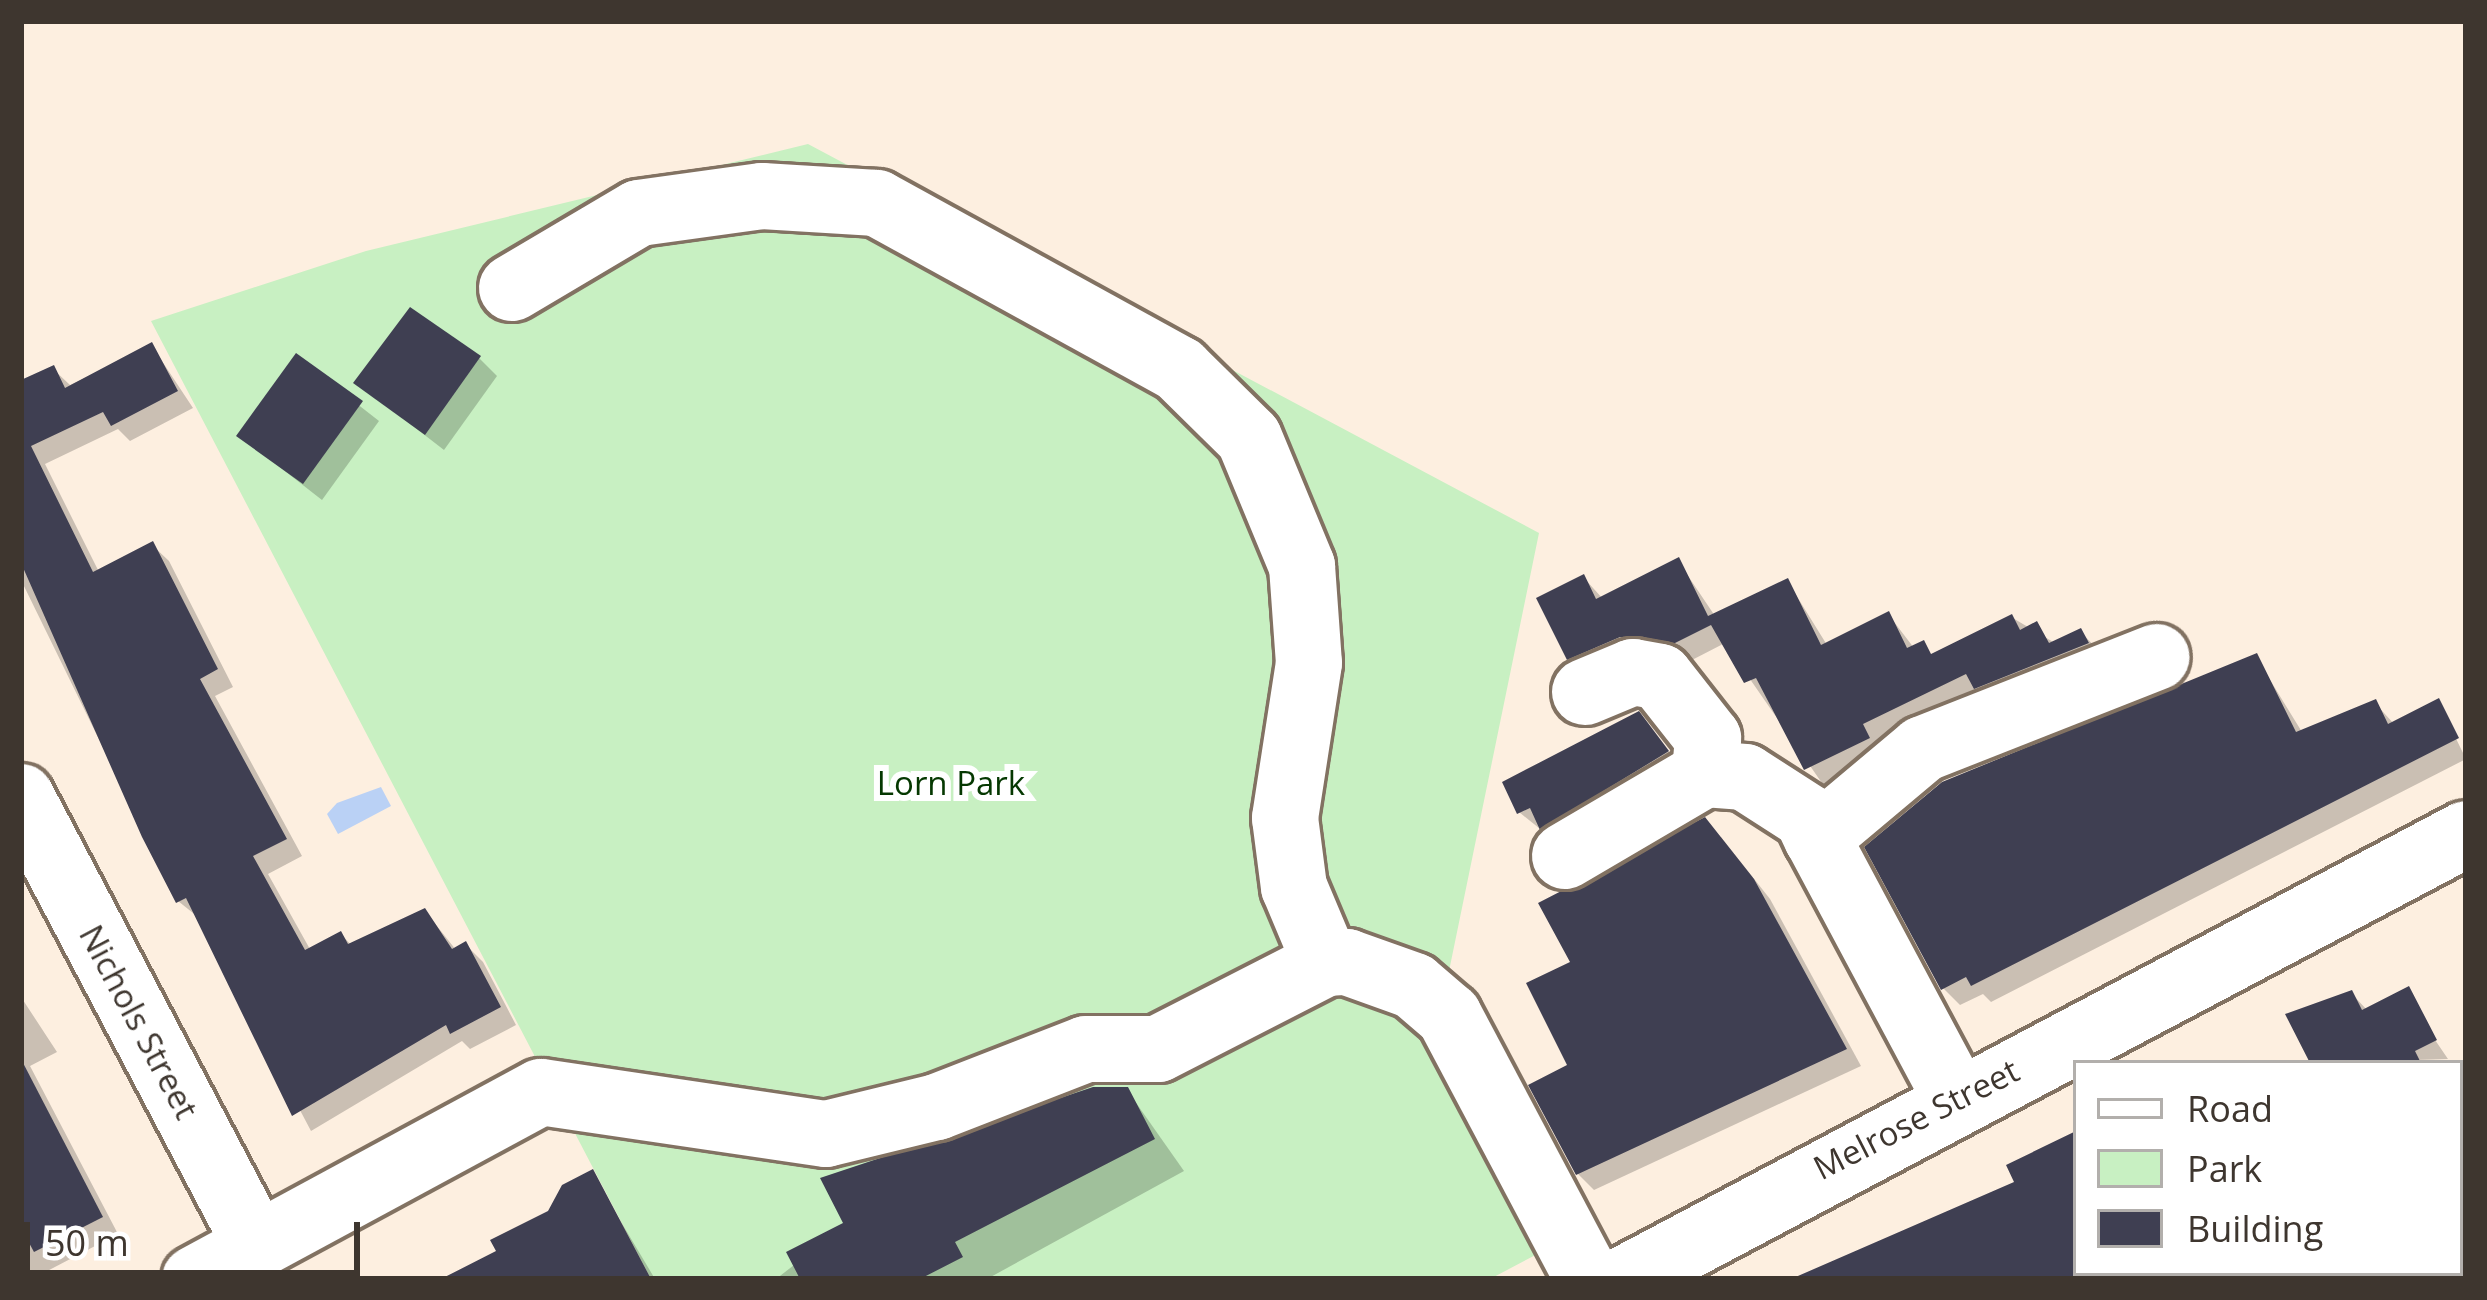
<!DOCTYPE html>
<style>
body{margin:0}
#map{position:relative;width:2487px;height:1300px;overflow:hidden;background:#fdefe0;font-family:"Open Sans",sans-serif}
div>[style]{position:absolute}
.green>*{inset:0;background:#c8f0c2}
.water>*{inset:0;background:#bad1f5}
.shadow>*{inset:0;background:#0003}
.building>*{inset:0;background:#3f3f52}
.roads{filter:drop-shadow(3px 0 #827262) drop-shadow(-3px 0 #827262) drop-shadow(0 3px #827262) drop-shadow(0 -3px #827262)}
.minor>*{height:66px;margin:-33px;padding:0 33px;transform-origin:33px;border-radius:33px;background:#fff}
span{translate:-50% -50%;white-space:nowrap;text-align:center;line-height:1.15;-webkit-text-stroke:12px #fff;paint-order:stroke}
.park-label{font-size:33px;color:#053801}
.street-label{font-size:33px;color:#3e362f}
.frame{position:absolute;inset:0;border:24px solid #3e362f;pointer-events:none}
.legend{position:absolute;left:2073px;top:1060px;width:390px;height:216px;box-sizing:border-box;background:#fff;border:3px solid #b2afac;margin:0;padding:15px 21px;list-style:none;font-size:36px;color:#3e362f}
.legend li{display:flex;align-items:center;gap:24px;height:60px}
.legend b{width:60px;border:3px solid #b2afac}
.scale{position:absolute;left:24px;top:1222px;width:336px;height:54px;box-sizing:border-box;border:6px solid #3e362f;border-top:0;padding-left:15px;font-size:36px;line-height:42px;white-space:nowrap;color:#3e362f;-webkit-text-stroke:9px #fff;paint-order:stroke}
</style>
<div id="map">
<div class="green">
<i style="clip-path:polygon(808px 144px,1539px 533px,1448px 976px,1581px 1231px,1490px 1279px,651px 1279px,151px 321px,366px 251px)"></i>
</div>
<div class="water">
<i style="clip-path:polygon(381px 787px,391px 806px,338px 834px,327px 814px,337px 803px)"></i>
</div>
<div class="shadow">
<i style="clip-path:polygon(152px 346px,193px 408px,130px 441px,118px 429px,45px 464px,99px 572px,152px 545px,169px 561px,233px 687px,215px 696px,302px 856px,268px 874px,311px 951px,341px 934px,352px 946px,425px 911px,456px 950px,466px 945px,483px 962px,516px 1025px,470px 1049px,462px 1041px,311px 1131px,198px 917px,178px 901px,21px 580px,21px 384px,53px 369px,70px 385px)"></i>
<i style="clip-path:polygon(297px 357px,379px 421px,322px 500px,240px 436px)"></i>
<i style="clip-path:polygon(479px 358px,497px 376px,444px 450px,356px 382px)"></i>
<i style="clip-path:polygon(1678px 561px,1715px 616px,1788px 582px,1827px 645px,1888px 614px,1914px 648px,1935px 656px,2011px 617px,2055px 643px,2080px 631px,2097px 649px,1878px 742px,1885px 756px,1824px 786px,1725px 643px,1692px 660px,1638px 653px,1587px 675px,1570px 658px,1584px 578px,1603px 599px)"></i>
<i style="clip-path:polygon(2256px 657px,2302px 732px,2375px 703px,2394px 724px,2438px 702px,2466px 759px,1991px 1002px,1983px 994px,1960px 1005px,1943px 988px)"></i>
<i style="clip-path:polygon(1638px 715px,1684px 770px,1560px 845px,1519px 812px)"></i>
<i style="clip-path:polygon(1721px 837px,1770px 899px,1861px 1066px,1594px 1190px,1578px 1174px,1574px 963px)"></i>
<i style="clip-path:polygon(2351px 993px,2368px 1011px,2416px 1012px,2448px 1059px,2313px 1063px,2289px 1015px)"></i>
<i style="clip-path:polygon(21px 997px,57px 1052px,30px 1066px,118px 1234px,32px 1279px,21px 1279px)"></i>
<i style="clip-path:polygon(1127px 1090px,1184px 1171px,987px 1279px,776px 1279px,847px 1224px)"></i>
<i style="clip-path:polygon(2466px 1123px,2466px 1272px,2456px 1279px,2295px 1279px,2460px 1273px)"></i>
<i style="clip-path:polygon(2076px 1133px,2076px 1273px,2255px 1279px,1800px 1279px,2018px 1183px)"></i>
<i style="clip-path:polygon(592px 1173px,655px 1279px,440px 1279px,500px 1253px)"></i>
</div>
<div class="building">
<i style="clip-path:polygon(410px 307px,481px 356px,425px 435px,353px 383px)"></i>
<i style="clip-path:polygon(152px 342px,178px 391px,111px 426px,103px 412px,31px 446px,93px 572px,153px 541px,218px 669px,200px 679px,287px 839px,253px 856px,305px 950px,341px 931px,348px 944px,425px 908px,452px 949px,466px 941px,501px 1007px,450px 1034px,446px 1025px,292px 1116px,186px 898px,176px 903px,142px 837px,21px 563px,21px 380px,54px 365px,65px 388px)"></i>
<i style="clip-path:polygon(296px 353px,363px 401px,303px 484px,236px 436px)"></i>
<i style="clip-path:polygon(1679px 557px,1708px 616px,1788px 578px,1821px 645px,1889px 611px,1907px 648px,1924px 640px,1931px 654px,2012px 614px,2020px 630px,2037px 621px,2049px 643px,2081px 628px,2089px 643px,1974px 689px,1966px 674px,1863px 724px,1870px 738px,1804px 770px,1756px 678px,1744px 683px,1711px 625px,1673px 644px,1620px 637px,1567px 660px,1536px 598px,1584px 574px,1596px 599px)"></i>
<i style="clip-path:polygon(2257px 653px,2296px 732px,2376px 699px,2388px 724px,2439px 698px,2459px 738px,1971px 986px,1966px 977px,1941px 990px,1864px 847px,1942px 782px)"></i>
<i style="clip-path:polygon(1639px 711px,1669px 751px,1540px 830px,1530px 808px,1517px 814px,1502px 782px)"></i>
<i style="clip-path:polygon(1705px 817px,1754px 879px,1847px 1049px,1576px 1175px,1528px 1085px,1567px 1065px,1526px 983px,1570px 962px,1538px 903px)"></i>
<i style="clip-path:polygon(2409px 986px,2437px 1040px,2415px 1051px,2421px 1063px,2310px 1063px,2285px 1014px,2352px 990px,2362px 1010px)"></i>
<i style="clip-path:polygon(21px 1059px,103px 1217px,34px 1252px,21px 1228px)"></i>
<i style="clip-path:polygon(1093px 1087px,1128px 1087px,1155px 1139px,955px 1242px,963px 1257px,920px 1279px,800px 1279px,786px 1252px,843px 1223px,820px 1178px)"></i>
<i style="clip-path:polygon(2076px 1131px,2076px 1279px,1791px 1279px,2014px 1182px,2006px 1165px)"></i>
<i style="clip-path:polygon(593px 1169px,651px 1279px,441px 1279px,496px 1251px,490px 1240px,548px 1211px,562px 1185px)"></i>
</div>
<div class="roads">
<div class="minor">
<i style="left:512px;top:288px;width:147px;rotate:-30.6deg"></i>
<i style="left:639px;top:213px;width:124px;rotate:-7.9deg"></i>
<i style="left:762px;top:196px;width:115px;rotate:3.5deg"></i>
<i style="left:877px;top:203px;width:345px;rotate:28.8deg"></i>
<i style="left:1179px;top:369px;width:98px;rotate:44.6deg"></i>
<i style="left:1249px;top:438px;width:139px;rotate:67.5deg"></i>
<i style="left:1302px;top:566px;width:97px;rotate:85.9deg"></i>
<i style="left:1309px;top:663px;width:157px;rotate:98.8deg"></i>
<i style="left:1285px;top:818px;width:70px;rotate:82.6deg"></i>
<i style="left:1294px;top:887px;width:82px;rotate:67.2deg"></i>
<i style="left:1585px;top:692px;width:52px;rotate:-22.6deg"></i>
<i style="left:1633px;top:672px;width:27px;rotate:10deg"></i>
<i style="left:1660px;top:677px;width:78px;rotate:51.8deg"></i>
<i style="left:1708px;top:738px;width:36px;rotate:95deg"></i>
<i style="left:21px;top:797px;width:507px;rotate:62.27deg"></i>
<i style="left:1565px;top:856px;width:162px;rotate:-30.4deg"></i>
<i style="left:1705px;top:774px;width:40px;rotate:4.3deg"></i>
<i style="left:1745px;top:777px;width:74px;rotate:32.8deg"></i>
<i style="left:1807px;top:817px;width:23px;rotate:65deg"></i>
<i style="left:1956px;top:1098px;width:295px;rotate:-118.1deg"></i>
<i style="left:1817px;top:838px;width:138px;rotate:-40deg"></i>
<i style="left:1923px;top:749px;width:251px;rotate:-21.5deg"></i>
<i style="left:195px;top:1279px;width:393px;rotate:-28.4deg"></i>
<i style="left:541px;top:1092px;width:288px;rotate:8.4deg"></i>
<i style="left:826px;top:1134px;width:114px;rotate:-13.7deg"></i>
<i style="left:937px;top:1107px;width:160px;rotate:-21.3deg"></i>
<i style="left:1086px;top:1049px;width:72px"></i>
<i style="left:1158px;top:1049px;width:189px;rotate:-27.1deg"></i>
<i style="left:1326px;top:963px;width:21px;rotate:-3deg"></i>
<i style="left:1347px;top:962px;width:71px;rotate:19.7deg"></i>
<i style="left:1414px;top:986px;width:46px;rotate:40.6deg"></i>
<i style="left:1449px;top:1016px;width:297px;rotate:62.1deg"></i>
<i style="left:1625px;top:1279px;width:951px;rotate:-27.88deg"></i>
</div>
</div>
<div class="park-label">
<span style="left:951px;top:783px">Lorn Park</span>
</div>
<div class="street-label">
<span style="left:139px;top:1022px;rotate:62deg">Nichols Street</span>
<span style="left:1916px;top:1119px;rotate:-27deg">Melrose Street</span>
</div>
<div class="frame"></div>
<ul class="legend">
<li><b style="height:15px;background:#fff"></b>Road</li>
<li><b style="height:33px;background:#c8f0c2"></b>Park</li>
<li><b style="height:33px;background:#3f3f52"></b>Building</li>
</ul>
<div class="scale">50 m</div>
</div>
